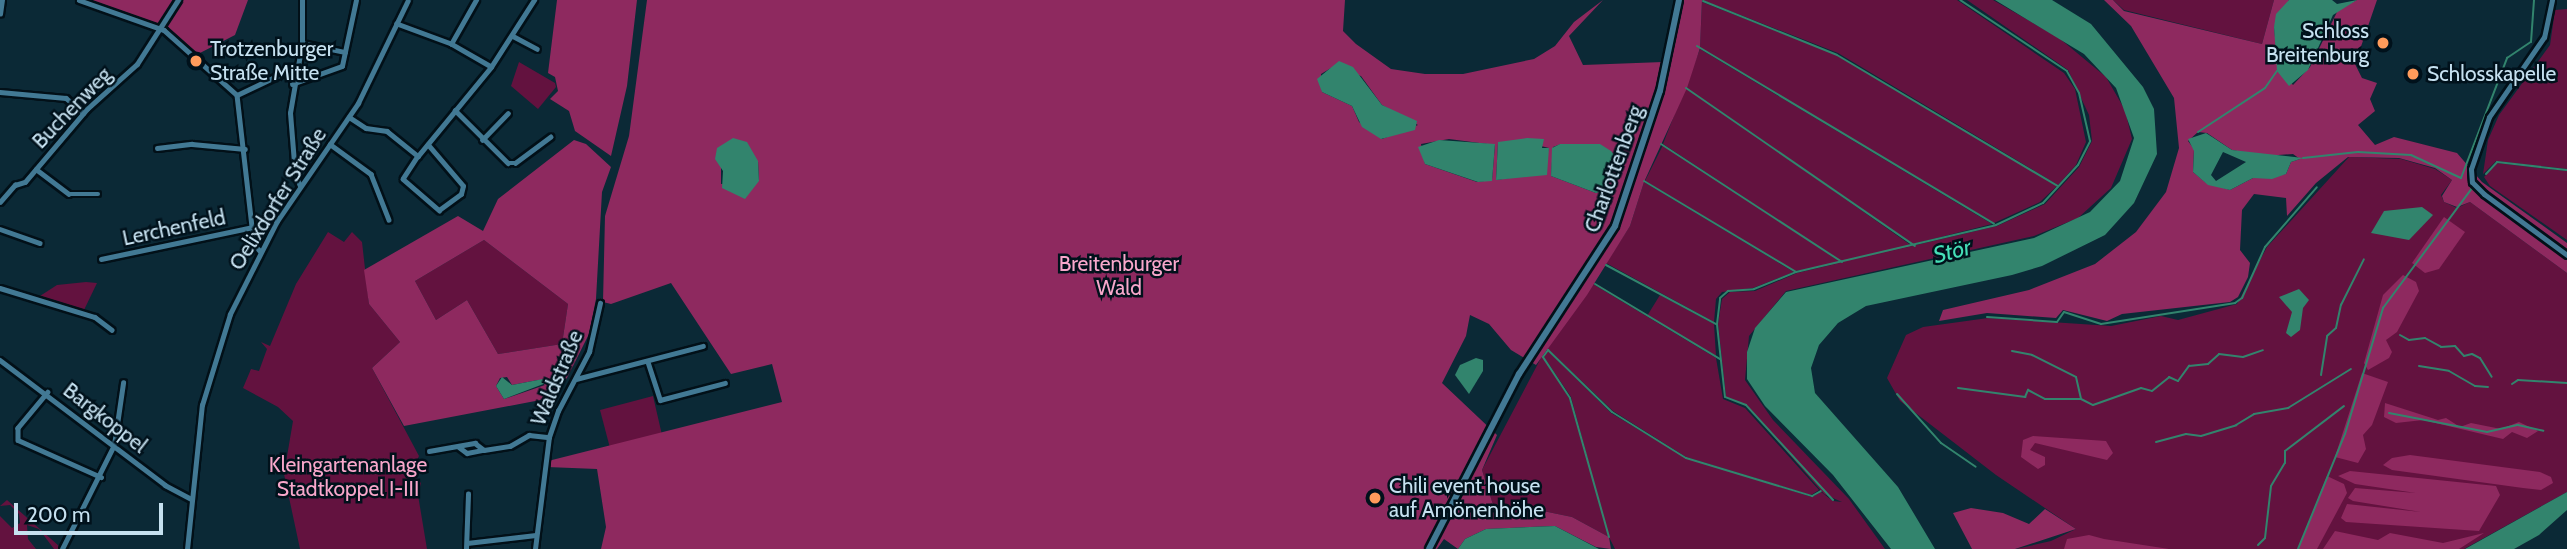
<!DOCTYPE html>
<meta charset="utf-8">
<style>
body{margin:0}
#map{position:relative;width:2567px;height:549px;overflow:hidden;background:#0b2936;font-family:Cabin,sans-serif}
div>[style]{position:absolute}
.green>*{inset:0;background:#63123f}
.forest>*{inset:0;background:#8e295f}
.water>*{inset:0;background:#32846d}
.stream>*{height:2px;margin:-1px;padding:0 1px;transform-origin:1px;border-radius:1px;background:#32846d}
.roads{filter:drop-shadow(2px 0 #021018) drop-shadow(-2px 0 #021018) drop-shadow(0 2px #021018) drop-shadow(0 -2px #021018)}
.minor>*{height:4.5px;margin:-2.25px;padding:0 2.25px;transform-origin:2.25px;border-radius:2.25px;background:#427994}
.tertiary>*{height:5px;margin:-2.5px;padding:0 2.5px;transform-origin:2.5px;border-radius:2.5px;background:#427994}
.secondary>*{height:6px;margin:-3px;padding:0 3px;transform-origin:3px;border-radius:3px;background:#427994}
.dots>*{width:19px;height:19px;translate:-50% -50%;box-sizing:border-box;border:4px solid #00111b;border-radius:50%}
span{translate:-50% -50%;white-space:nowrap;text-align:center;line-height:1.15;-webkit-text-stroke:5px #00111b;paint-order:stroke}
.poi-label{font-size:21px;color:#c6e1f0}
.right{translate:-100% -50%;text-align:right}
.left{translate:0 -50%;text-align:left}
.street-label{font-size:21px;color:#c6e1f0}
.park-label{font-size:21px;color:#f8a7cb}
.water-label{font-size:23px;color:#45dfb7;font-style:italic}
.scale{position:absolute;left:14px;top:503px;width:149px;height:32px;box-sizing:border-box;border:4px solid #c6e1f0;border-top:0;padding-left:9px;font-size:21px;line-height:24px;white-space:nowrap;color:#c6e1f0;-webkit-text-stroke:5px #00111b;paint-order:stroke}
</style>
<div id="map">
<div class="green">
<i style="clip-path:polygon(1702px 0,1957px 0,2064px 73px,2075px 89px,2086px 142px,2076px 165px,2058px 185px,1838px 53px)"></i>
<i style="clip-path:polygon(1967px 0,1993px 0,2059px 38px,2106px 77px,2125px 110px,2132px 139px,2111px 188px,2078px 218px,2034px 236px,1786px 291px,1749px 336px,1745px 380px,1773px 420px,1849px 499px,1885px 549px,1615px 549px,1609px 537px,1572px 517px,1543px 511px,1496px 514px,1482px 470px,1542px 356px,1569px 398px,1591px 471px,1571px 397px,1544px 357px,1548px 351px,1611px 413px,1686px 458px,1812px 497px,1821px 492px,1833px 501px,1842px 502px,1824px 494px,1746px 405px,1726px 397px,1718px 324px,1722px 299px,1730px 292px,1755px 291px,1797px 273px,1997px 226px,2045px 204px,2079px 167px,2092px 141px,2089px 115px,2068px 70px)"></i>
<i style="clip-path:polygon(2113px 0,2274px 0,2262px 44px,2124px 10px)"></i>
<i style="clip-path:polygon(1702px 2px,1837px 55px,2057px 186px,2040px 202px,1994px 223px,1700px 48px)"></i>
<i style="clip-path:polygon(2567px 9px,2567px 169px,2496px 161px,2483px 174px,2488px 140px,2499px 115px,2550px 45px,2555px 10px)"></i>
<i style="clip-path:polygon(1700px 49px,1992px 224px,1913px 244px,1693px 92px,1912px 246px,1844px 263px,1663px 144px)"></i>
<i style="clip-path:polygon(519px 62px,555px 83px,556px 87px,538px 109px,511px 86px)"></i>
<i style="clip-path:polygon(1663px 145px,1842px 263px,1795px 271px,1645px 181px)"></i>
<i style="clip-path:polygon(2349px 157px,2401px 159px,2435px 169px,2452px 180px,2441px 195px,2444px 202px,2457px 208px,2470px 202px,2567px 273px,2567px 492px,2464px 549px,2016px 549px,2051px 541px,2076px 529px,1996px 475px,1900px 401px,1887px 378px,1906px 335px,1923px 327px,1988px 318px,2111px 326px,2161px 316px,2178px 320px,2237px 304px,2267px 247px)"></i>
<i style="clip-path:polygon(2497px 163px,2567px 171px,2567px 240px,2490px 186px,2484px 177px)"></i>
<i style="clip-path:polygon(1644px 182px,1794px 272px,1753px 288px,1722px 292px,1716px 299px,1714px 322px,1606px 263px,1630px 226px)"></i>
<i style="clip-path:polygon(328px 232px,344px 242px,352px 232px,362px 242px,369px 304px,400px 342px,372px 368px,419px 456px,411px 473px,421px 483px,418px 495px,427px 549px,300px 549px,284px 474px,293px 421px,278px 407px,243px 388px,251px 369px,259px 371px,267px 349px,261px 342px,270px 346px,296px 284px)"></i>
<i style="clip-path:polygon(484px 240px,568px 304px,562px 344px,498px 354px,467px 300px,436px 320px,415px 281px)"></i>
<i style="clip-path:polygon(86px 282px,97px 283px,84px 310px,40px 296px,57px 285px)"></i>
<i style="clip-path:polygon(1593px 284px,1716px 358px,1723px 399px,1745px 408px,1819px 490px,1811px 495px,1686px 457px,1613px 411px,1547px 348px)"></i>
<i style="clip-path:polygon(1660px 295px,1714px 324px,1716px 356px,1647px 316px)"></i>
<i style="clip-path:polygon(653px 396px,662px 435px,610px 448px,600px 410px)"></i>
<i style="clip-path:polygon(7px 500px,59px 546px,60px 549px,54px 549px,39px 529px,27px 525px,28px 539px,36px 549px,0 549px,0 516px,12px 528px,20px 523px,19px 514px,10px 505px,0 506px)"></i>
</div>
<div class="forest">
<i style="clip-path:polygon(87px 0,248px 0,235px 35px,198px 54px,165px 29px)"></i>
<i style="clip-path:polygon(557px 0,637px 0,627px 86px,611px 156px,575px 131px,569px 111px,550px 99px,558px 91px,555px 77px,548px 73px)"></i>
<i style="clip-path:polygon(evenodd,647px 0,1345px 0,1343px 31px,1356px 44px,1391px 69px,1425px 74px,1463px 74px,1534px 59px,1555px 46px,1574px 22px,1603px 0,1569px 36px,1583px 65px,1663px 62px,1675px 0,1702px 0,1700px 48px,1687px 88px,1644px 182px,1630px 226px,1587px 295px,1536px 365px,1511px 350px,1489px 324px,1470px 315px,1466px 336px,1442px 383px,1497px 435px,1482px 470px,1496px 514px,1543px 511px,1572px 517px,1609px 537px,1611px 549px,1596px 547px,1555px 526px,1486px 529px,1465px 539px,1458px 549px,1444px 539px,1437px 549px,601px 549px,606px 527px,597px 469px,547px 467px,548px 461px,782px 402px,772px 364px,731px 374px,671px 283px,611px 304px,603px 302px,605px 216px,629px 136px,647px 0,1331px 68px,1361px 76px,1382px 105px,1418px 125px,1382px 139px,1359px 122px,1352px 106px,1322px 92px,1321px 74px,1331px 68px,647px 0,1449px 139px,1495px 145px,1492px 180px,1477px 182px,1425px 164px,1421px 144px,1449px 139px,647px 0,1521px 141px,1549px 148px,1542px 173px,1496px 180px,1498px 143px,1521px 141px,647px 0,1561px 144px,1591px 144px,1614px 168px,1606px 188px,1596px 193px,1551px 176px,1553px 147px,1561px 144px,647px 0,758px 161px,759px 181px,721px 184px,721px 166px,758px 161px)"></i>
<i style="clip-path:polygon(evenodd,2104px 0,2113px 0,2124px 11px,2262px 44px,2274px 0,2289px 0,2274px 27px,2278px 68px,2293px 85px,2310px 67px,2338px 10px,2357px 0,2377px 0,2355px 64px,2362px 78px,2377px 83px,2370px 99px,2375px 111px,2358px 125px,2375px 145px,2394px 137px,2457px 153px,2482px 182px,2567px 243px,2567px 273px,2470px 202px,2457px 207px,2444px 202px,2442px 196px,2452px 180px,2435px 168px,2399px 158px,2348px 157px,2316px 183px,2287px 216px,2286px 198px,2254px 194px,2242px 210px,2240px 250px,2250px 263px,2248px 277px,2238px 297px,2230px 302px,2122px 314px,2107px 321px,2063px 310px,2056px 318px,1987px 313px,1939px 321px,1943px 310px,2029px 290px,2095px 264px,2136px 232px,2166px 192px,2179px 148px,2174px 98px,2131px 26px,2104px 0,2198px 132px,2207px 133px,2232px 150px,2265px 156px,2293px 154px,2300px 159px,2291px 162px,2286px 174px,2253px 178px,2230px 190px,2205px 182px,2193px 172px,2194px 149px,2188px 141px,2198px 132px)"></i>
<i style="clip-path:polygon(evenodd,574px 140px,586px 144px,611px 167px,602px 192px,596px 299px,589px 334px,568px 376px,556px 397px,404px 426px,372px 368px,400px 342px,369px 304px,364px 270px,458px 216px,483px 231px,498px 199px,574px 140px,484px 240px,568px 304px,562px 344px,498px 354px,467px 300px,436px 320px,415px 281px,484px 240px,574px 140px,507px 377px,512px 385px,538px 380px,545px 385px,504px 399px,496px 386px,500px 378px,507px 377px)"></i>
<i style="clip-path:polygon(2444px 217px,2465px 232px,2439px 269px,2425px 273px,2412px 263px)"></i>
<i style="clip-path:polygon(2403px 275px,2416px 282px,2419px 291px,2397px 332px,2386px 340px,2392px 352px,2389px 358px,2368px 370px,2364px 363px,2383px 295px)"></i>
<i style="clip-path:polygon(2362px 373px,2388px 382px,2372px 425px,2363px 435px,2366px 449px,2358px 463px,2335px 457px)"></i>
<i style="clip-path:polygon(2385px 403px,2438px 420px,2446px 418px,2460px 427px,2471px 423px,2501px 429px,2519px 422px,2538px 431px,2527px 438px,2512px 432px,2503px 439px,2423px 420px,2396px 423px,2384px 417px)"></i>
<i style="clip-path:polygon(2033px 436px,2106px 441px,2113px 453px,2107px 460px,2035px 443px,2030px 450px,2045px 457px,2045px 465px,2038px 469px,2021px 457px,2023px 440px)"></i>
<i style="clip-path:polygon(2410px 455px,2540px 472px,2551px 477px,2553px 483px,2541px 490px,2523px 488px,2392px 470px,2383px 465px,2392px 458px)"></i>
<i style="clip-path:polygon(2350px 471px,2496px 486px,2500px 495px,2479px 531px,2346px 522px,2341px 518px,2347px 504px,2421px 512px,2353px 501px,2348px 498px,2355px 488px,2416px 493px,2355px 484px,2338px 476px)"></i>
<i style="clip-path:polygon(2327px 476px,2344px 484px,2347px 493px,2317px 549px,2298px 549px)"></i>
<i style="clip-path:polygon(1971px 508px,2003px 513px,2029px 524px,2045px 509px,2076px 529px,2015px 549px,1972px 549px,1953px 513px)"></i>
<i style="clip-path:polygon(2335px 531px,2378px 540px,2390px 533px,2443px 543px,2484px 533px,2459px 549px,2323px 549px)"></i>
<i style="clip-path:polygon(2089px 535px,2104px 539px,2169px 549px,2064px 549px,2067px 539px)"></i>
</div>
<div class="water">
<i style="clip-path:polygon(1995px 0,2052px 0,2091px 24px,2143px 87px,2154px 109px,2157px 154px,2134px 203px,2105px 235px,2042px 266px,2012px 275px,1866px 306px,1838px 323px,1819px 345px,1811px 368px,1815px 393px,1898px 487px,1935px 549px,1891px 549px,1833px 475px,1765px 406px,1747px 379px,1747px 352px,1755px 328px,1786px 292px,2034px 238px,2090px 212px,2120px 181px,2134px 138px,2116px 88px,2084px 54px)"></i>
<i style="clip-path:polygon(2289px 0,2332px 0,2337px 4px,2357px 0,2333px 15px,2308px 70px,2289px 86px,2277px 71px,2274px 27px,2276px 14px)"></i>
<i style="clip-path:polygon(1339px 61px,1353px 67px,1382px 105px,1417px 121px,1415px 130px,1381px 139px,1362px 127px,1352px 106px,1322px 92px,1317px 79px)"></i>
<i style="clip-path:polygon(evenodd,2206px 133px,2232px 150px,2303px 158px,2291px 162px,2286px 174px,2272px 179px,2253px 178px,2230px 190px,2208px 185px,2193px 172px,2194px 151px,2188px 139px,2206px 133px,2223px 152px,2246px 162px,2216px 181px,2211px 175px,2223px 152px)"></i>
<i style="clip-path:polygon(733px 138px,747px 142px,758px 161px,759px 181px,745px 199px,722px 188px,723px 171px,715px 159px,717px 148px)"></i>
<i style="clip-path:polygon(1527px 138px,1544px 139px,1542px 148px,1549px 148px,1547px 175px,1496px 180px,1498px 142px)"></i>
<i style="clip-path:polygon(1439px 140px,1495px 144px,1492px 181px,1478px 182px,1425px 164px,1418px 147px)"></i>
<i style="clip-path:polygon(1560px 144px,1600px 144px,1611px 151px,1617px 158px,1603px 191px,1596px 193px,1551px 176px,1552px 148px)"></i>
<i style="clip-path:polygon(2422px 207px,2433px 215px,2409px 240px,2371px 233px,2384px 211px)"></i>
<i style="clip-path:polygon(2299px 289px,2309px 300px,2303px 308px,2300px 330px,2291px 337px,2286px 333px,2292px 312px,2279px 297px)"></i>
<i style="clip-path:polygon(1476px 358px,1483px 360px,1483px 371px,1469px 394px,1455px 375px,1460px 365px)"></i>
<i style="clip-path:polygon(502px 377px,512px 385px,543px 379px,546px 383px,504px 399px,496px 386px)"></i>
<i style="clip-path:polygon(2567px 492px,2567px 510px,2539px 535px,2514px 549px,2465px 549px)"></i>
<i style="clip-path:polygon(1555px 526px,1599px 549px,1458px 549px,1465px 539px,1486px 529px)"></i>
</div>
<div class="stream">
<i style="left:1703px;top:1px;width:144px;rotate:21.9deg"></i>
<i style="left:1837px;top:55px;width:257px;rotate:30.7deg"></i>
<i style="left:1697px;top:46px;width:346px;rotate:30.9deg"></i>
<i style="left:1686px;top:88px;width:278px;rotate:34.6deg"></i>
<i style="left:2198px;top:132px;width:80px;rotate:-33.3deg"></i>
<i style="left:2265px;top:88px;width:21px;rotate:-55deg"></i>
<i style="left:1661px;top:144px;width:216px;rotate:33.1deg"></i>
<i style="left:2303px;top:158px;width:55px;rotate:-6.2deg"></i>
<i style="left:2358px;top:152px;width:53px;rotate:3.2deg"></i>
<i style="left:2411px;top:155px;width:55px;rotate:24.7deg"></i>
<i style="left:2461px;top:178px;width:129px;rotate:-69deg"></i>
<i style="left:2507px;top:58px;width:29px;rotate:-34deg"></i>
<i style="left:2531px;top:42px;width:42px;rotate:-85.9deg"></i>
<i style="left:2486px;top:174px;width:16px;rotate:-47deg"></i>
<i style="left:2497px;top:162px;width:70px;rotate:6.5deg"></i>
<i style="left:1644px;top:181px;width:177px;rotate:30.9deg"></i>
<i style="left:1606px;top:265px;width:125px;rotate:28.2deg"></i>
<i style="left:1595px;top:284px;width:146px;rotate:31deg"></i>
<i style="left:1987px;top:317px;width:70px;rotate:4.1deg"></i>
<i style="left:2057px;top:322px;width:12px;rotate:-55deg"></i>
<i style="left:2064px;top:312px;width:39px;rotate:18deg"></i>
<i style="left:2101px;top:324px;width:136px;rotate:-8.9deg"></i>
<i style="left:2235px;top:303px;width:9px;rotate:-36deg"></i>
<i style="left:2242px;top:298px;width:56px;rotate:-65.7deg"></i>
<i style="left:2265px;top:247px;width:79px;rotate:-49.1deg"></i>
<i style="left:2400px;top:335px;width:10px;rotate:29deg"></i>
<i style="left:2409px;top:340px;width:16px;rotate:-7deg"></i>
<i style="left:2425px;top:338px;width:18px;rotate:29deg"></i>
<i style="left:2441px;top:347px;width:14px;rotate:-4deg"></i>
<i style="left:2455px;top:346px;width:13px;rotate:48deg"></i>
<i style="left:2464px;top:356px;width:8px;rotate:-14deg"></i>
<i style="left:2472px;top:354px;width:9px;rotate:27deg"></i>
<i style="left:2480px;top:358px;width:22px;rotate:58deg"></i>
<i style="left:2012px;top:351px;width:20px;rotate:11deg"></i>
<i style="left:2032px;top:355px;width:49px;rotate:26.6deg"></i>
<i style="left:2076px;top:377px;width:22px;rotate:77deg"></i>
<i style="left:2419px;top:366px;width:30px;rotate:9deg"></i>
<i style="left:2449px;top:371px;width:30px;rotate:30deg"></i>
<i style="left:2475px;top:386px;width:13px;rotate:4deg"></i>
<i style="left:2321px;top:375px;width:39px;rotate:-81deg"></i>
<i style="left:2327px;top:336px;width:12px;rotate:-42deg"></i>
<i style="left:2336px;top:328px;width:24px;rotate:-78deg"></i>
<i style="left:2341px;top:305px;width:51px;rotate:-63.4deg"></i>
<i style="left:2512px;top:384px;width:7px;rotate:-34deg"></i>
<i style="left:2518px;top:380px;width:49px;rotate:3.5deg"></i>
<i style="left:1958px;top:388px;width:68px;rotate:7.7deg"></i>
<i style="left:2025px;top:397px;width:8px;rotate:-67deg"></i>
<i style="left:2028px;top:390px;width:19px;rotate:28deg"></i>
<i style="left:2045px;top:399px;width:36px"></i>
<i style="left:2081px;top:399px;width:13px;rotate:27deg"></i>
<i style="left:2093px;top:405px;width:51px;rotate:-19.5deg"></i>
<i style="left:2141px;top:388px;width:11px;rotate:15deg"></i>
<i style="left:2152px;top:391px;width:22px;rotate:-39deg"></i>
<i style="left:2169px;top:377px;width:10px;rotate:24deg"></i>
<i style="left:2178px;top:381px;width:19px;rotate:-54deg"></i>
<i style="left:2189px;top:366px;width:19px;rotate:-6deg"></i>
<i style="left:2208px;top:364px;width:15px;rotate:-42deg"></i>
<i style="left:2219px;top:354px;width:24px;rotate:7deg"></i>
<i style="left:2243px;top:357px;width:21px;rotate:-19deg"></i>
<i style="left:1897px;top:394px;width:66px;rotate:48.1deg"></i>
<i style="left:1941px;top:443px;width:42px;rotate:34.4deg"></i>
<i style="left:2389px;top:413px;width:100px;rotate:11deg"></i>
<i style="left:2487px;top:432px;width:32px;rotate:-13deg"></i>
<i style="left:2518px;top:425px;width:26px;rotate:13deg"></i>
<i style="left:2156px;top:442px;width:31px;rotate:-15deg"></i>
<i style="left:2186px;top:434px;width:15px;rotate:8deg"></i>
<i style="left:2201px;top:436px;width:37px;rotate:-17deg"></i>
<i style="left:2236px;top:425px;width:21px;rotate:-31deg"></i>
<i style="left:2254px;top:414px;width:35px;rotate:-10deg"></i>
<i style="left:2288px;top:408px;width:74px;rotate:-31.8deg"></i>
<i style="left:1833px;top:500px;width:129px;rotate:-132.5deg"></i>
<i style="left:1746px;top:405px;width:22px;rotate:-159deg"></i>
<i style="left:1725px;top:397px;width:73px;rotate:-96.3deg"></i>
<i style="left:1717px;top:324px;width:26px;rotate:-83deg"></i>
<i style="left:1720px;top:298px;width:11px;rotate:-41deg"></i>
<i style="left:1728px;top:291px;width:26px;rotate:-4deg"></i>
<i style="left:1754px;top:289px;width:45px;rotate:-22deg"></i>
<i style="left:1796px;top:272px;width:205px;rotate:-13.2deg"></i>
<i style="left:1996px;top:225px;width:52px;rotate:-25.1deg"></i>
<i style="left:2043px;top:203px;width:52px;rotate:-47.4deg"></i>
<i style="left:2078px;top:165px;width:27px;rotate:-63deg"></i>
<i style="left:2090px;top:141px;width:49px;rotate:-102.9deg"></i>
<i style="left:2079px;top:93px;width:25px;rotate:-119deg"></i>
<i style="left:2067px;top:71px;width:128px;rotate:-146.4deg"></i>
<i style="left:1609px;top:537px;width:144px;rotate:-105.7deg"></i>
<i style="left:1570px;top:398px;width:49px;rotate:-123.4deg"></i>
<i style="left:1543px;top:357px;width:9px;rotate:-54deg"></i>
<i style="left:1548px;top:350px;width:89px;rotate:44.1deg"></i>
<i style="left:1612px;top:412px;width:87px;rotate:31.9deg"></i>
<i style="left:1686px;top:458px;width:132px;rotate:16.8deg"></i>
<i style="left:1812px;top:496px;width:10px;rotate:-29deg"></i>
<i style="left:2258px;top:545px;width:10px;rotate:-45deg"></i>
<i style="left:2265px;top:538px;width:52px;rotate:-83.4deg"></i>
<i style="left:2271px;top:486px;width:27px;rotate:-59deg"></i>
<i style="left:2285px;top:463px;width:12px;rotate:-90deg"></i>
<i style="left:2285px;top:451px;width:74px;rotate:-37.3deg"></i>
<i style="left:2298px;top:549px;width:124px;rotate:-67.8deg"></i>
<i style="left:2345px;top:434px;width:132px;rotate:-73.2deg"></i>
<i style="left:2383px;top:308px;width:149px;rotate:-53.4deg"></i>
</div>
<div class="roads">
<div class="minor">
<i style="left:79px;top:0;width:90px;rotate:19.4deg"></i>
<i style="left:164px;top:30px;width:98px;rotate:41.7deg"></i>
<i style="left:237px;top:95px;width:150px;rotate:83.5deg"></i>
<i style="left:254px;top:244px;width:9px;rotate:49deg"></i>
<i style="left:0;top:14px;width:14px;rotate:-82deg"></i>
<i style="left:513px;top:36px;width:27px;rotate:28deg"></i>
<i style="left:302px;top:43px;width:44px;rotate:11.8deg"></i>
<i style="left:451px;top:44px;width:51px;rotate:-60.4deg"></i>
<i style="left:491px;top:67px;width:80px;rotate:-57.3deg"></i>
<i style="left:292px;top:84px;width:53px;rotate:-19.8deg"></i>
<i style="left:342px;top:66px;width:67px;rotate:-78deg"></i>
<i style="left:0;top:92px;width:66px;rotate:5.2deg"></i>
<i style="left:66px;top:98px;width:23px;rotate:40deg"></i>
<i style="left:237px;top:95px;width:65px;rotate:-25.4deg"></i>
<i style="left:455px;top:110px;width:75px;rotate:45deg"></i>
<i style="left:508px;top:163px;width:7px"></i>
<i style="left:515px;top:163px;width:44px;rotate:-36.6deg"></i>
<i style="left:349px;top:117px;width:20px;rotate:33deg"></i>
<i style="left:366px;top:128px;width:21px;rotate:8deg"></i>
<i style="left:387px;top:131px;width:40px;rotate:39deg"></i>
<i style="left:418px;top:156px;width:115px;rotate:-50.6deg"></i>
<i style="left:491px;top:67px;width:46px;rotate:-150.1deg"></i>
<i style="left:451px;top:44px;width:58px;rotate:-159.7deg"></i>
<i style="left:482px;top:140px;width:37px;rotate:-46deg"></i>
<i style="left:330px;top:144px;width:51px;rotate:36.2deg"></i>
<i style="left:371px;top:174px;width:49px;rotate:68.6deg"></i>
<i style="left:157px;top:148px;width:35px;rotate:-7deg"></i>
<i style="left:192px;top:144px;width:53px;rotate:5.4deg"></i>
<i style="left:418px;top:156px;width:27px;rotate:123deg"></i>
<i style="left:403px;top:179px;width:48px;rotate:40.7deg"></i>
<i style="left:439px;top:210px;width:27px;rotate:-36deg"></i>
<i style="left:461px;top:194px;width:8px;rotate:-76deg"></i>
<i style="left:463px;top:186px;width:54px;rotate:-130.5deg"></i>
<i style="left:36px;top:169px;width:41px;rotate:37.1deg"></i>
<i style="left:69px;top:194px;width:29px"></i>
<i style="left:300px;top:186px;width:12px;rotate:-114deg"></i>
<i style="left:295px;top:175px;width:62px;rotate:-94.6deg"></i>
<i style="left:290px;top:113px;width:71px;rotate:-80.3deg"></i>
<i style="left:302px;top:43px;width:43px;rotate:-90deg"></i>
<i style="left:0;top:202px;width:23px;rotate:-49deg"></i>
<i style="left:15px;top:185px;width:10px;rotate:-17deg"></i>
<i style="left:25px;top:182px;width:96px;rotate:-49.7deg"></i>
<i style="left:87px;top:109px;width:67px;rotate:-42deg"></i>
<i style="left:137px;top:64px;width:76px;rotate:-57.4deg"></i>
<i style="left:0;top:229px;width:42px;rotate:19.3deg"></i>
<i style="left:101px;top:259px;width:155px;rotate:-11.9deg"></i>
<i style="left:0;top:288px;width:99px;rotate:17deg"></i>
<i style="left:95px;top:317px;width:21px;rotate:37deg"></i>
<i style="left:0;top:360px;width:207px;rotate:37.1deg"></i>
<i style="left:165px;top:485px;width:30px;rotate:28deg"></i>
<i style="left:648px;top:362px;width:40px;rotate:72deg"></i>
<i style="left:660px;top:400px;width:67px;rotate:-14.7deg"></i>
<i style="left:576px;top:379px;width:131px;rotate:-14.6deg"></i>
<i style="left:48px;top:392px;width:47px;rotate:129.8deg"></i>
<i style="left:18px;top:428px;width:12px;rotate:90deg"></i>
<i style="left:18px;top:440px;width:91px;rotate:24deg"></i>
<i style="left:459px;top:447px;width:10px;rotate:37deg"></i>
<i style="left:467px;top:453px;width:16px;rotate:-11deg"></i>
<i style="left:429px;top:451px;width:47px;rotate:-9.9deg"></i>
<i style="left:475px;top:443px;width:11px;rotate:38deg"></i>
<i style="left:484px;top:450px;width:26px;rotate:-9deg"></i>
<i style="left:510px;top:446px;width:22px;rotate:-30deg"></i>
<i style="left:529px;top:435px;width:20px;rotate:6deg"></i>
<i style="left:467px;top:543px;width:69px;rotate:-6.6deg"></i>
<i style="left:62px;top:549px;width:116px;rotate:-63.4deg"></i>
<i style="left:114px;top:445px;width:63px;rotate:-81.7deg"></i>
<i style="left:466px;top:549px;width:55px;rotate:-87.9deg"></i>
<i style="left:535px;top:549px;width:113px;rotate:-82.9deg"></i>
<i style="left:549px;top:437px;width:28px;rotate:-71deg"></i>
<i style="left:558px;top:411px;width:67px;rotate:-62.3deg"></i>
<i style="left:589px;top:352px;width:50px;rotate:-77.3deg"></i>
</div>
<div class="tertiary">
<i style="left:2552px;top:0;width:38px;rotate:102deg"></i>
<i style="left:2544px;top:37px;width:97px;rotate:124.5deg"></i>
<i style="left:2489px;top:117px;width:55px;rotate:109.1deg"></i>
<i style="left:2471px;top:169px;width:13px;rotate:86deg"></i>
<i style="left:2472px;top:182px;width:17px;rotate:45deg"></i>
<i style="left:2484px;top:194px;width:103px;rotate:36.3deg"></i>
<i style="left:187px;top:549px;width:145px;rotate:-84.1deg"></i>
<i style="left:202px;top:405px;width:95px;rotate:-72.9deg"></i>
<i style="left:230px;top:314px;width:104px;rotate:-63.2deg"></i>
<i style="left:277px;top:221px;width:143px;rotate:-55.5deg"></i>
<i style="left:358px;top:103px;width:114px;rotate:-64.1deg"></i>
</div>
<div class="secondary">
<i style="left:1429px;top:549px;width:197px;rotate:-62.8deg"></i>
<i style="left:1519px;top:374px;width:176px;rotate:-57deg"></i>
<i style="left:1615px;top:226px;width:142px;rotate:-71.6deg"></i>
<i style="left:1660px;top:91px;width:93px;rotate:-78.2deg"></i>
</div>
</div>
<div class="dots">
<i style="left:2383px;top:43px;background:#ff9b5b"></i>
<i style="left:196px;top:61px;background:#ff9b5b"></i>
<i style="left:2413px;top:74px;background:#ff9b5b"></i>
<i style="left:1375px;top:498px;background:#ff9b5b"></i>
</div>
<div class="poi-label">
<span class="right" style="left:2369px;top:43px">Schloss<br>Breitenburg</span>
<span class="left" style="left:210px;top:61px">Trotzenburger<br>Straße Mitte</span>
<span class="left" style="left:2427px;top:74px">Schlosskapelle</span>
<span class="left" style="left:1389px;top:498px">Chili event house<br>auf Amönenhöhe</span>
</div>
<div class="street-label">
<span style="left:72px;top:108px;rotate:-46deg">Buchenweg</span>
<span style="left:1614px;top:169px;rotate:-70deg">Charlottenberg</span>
<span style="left:278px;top:199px;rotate:-58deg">Oelixdorfer Straße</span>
<span style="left:174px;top:228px;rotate:-12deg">Lerchenfeld</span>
<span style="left:557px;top:378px;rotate:-67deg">Waldstraße</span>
<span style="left:105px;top:418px;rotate:38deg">Bargkoppel</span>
</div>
<div class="park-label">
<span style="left:1119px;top:276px">Breitenburger<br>Wald</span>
<span style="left:348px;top:477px">Kleingartenanlage<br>Stadtkoppel I-III</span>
</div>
<div class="water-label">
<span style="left:1952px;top:251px;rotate:-14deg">Stör</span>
</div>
<div class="scale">200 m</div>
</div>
